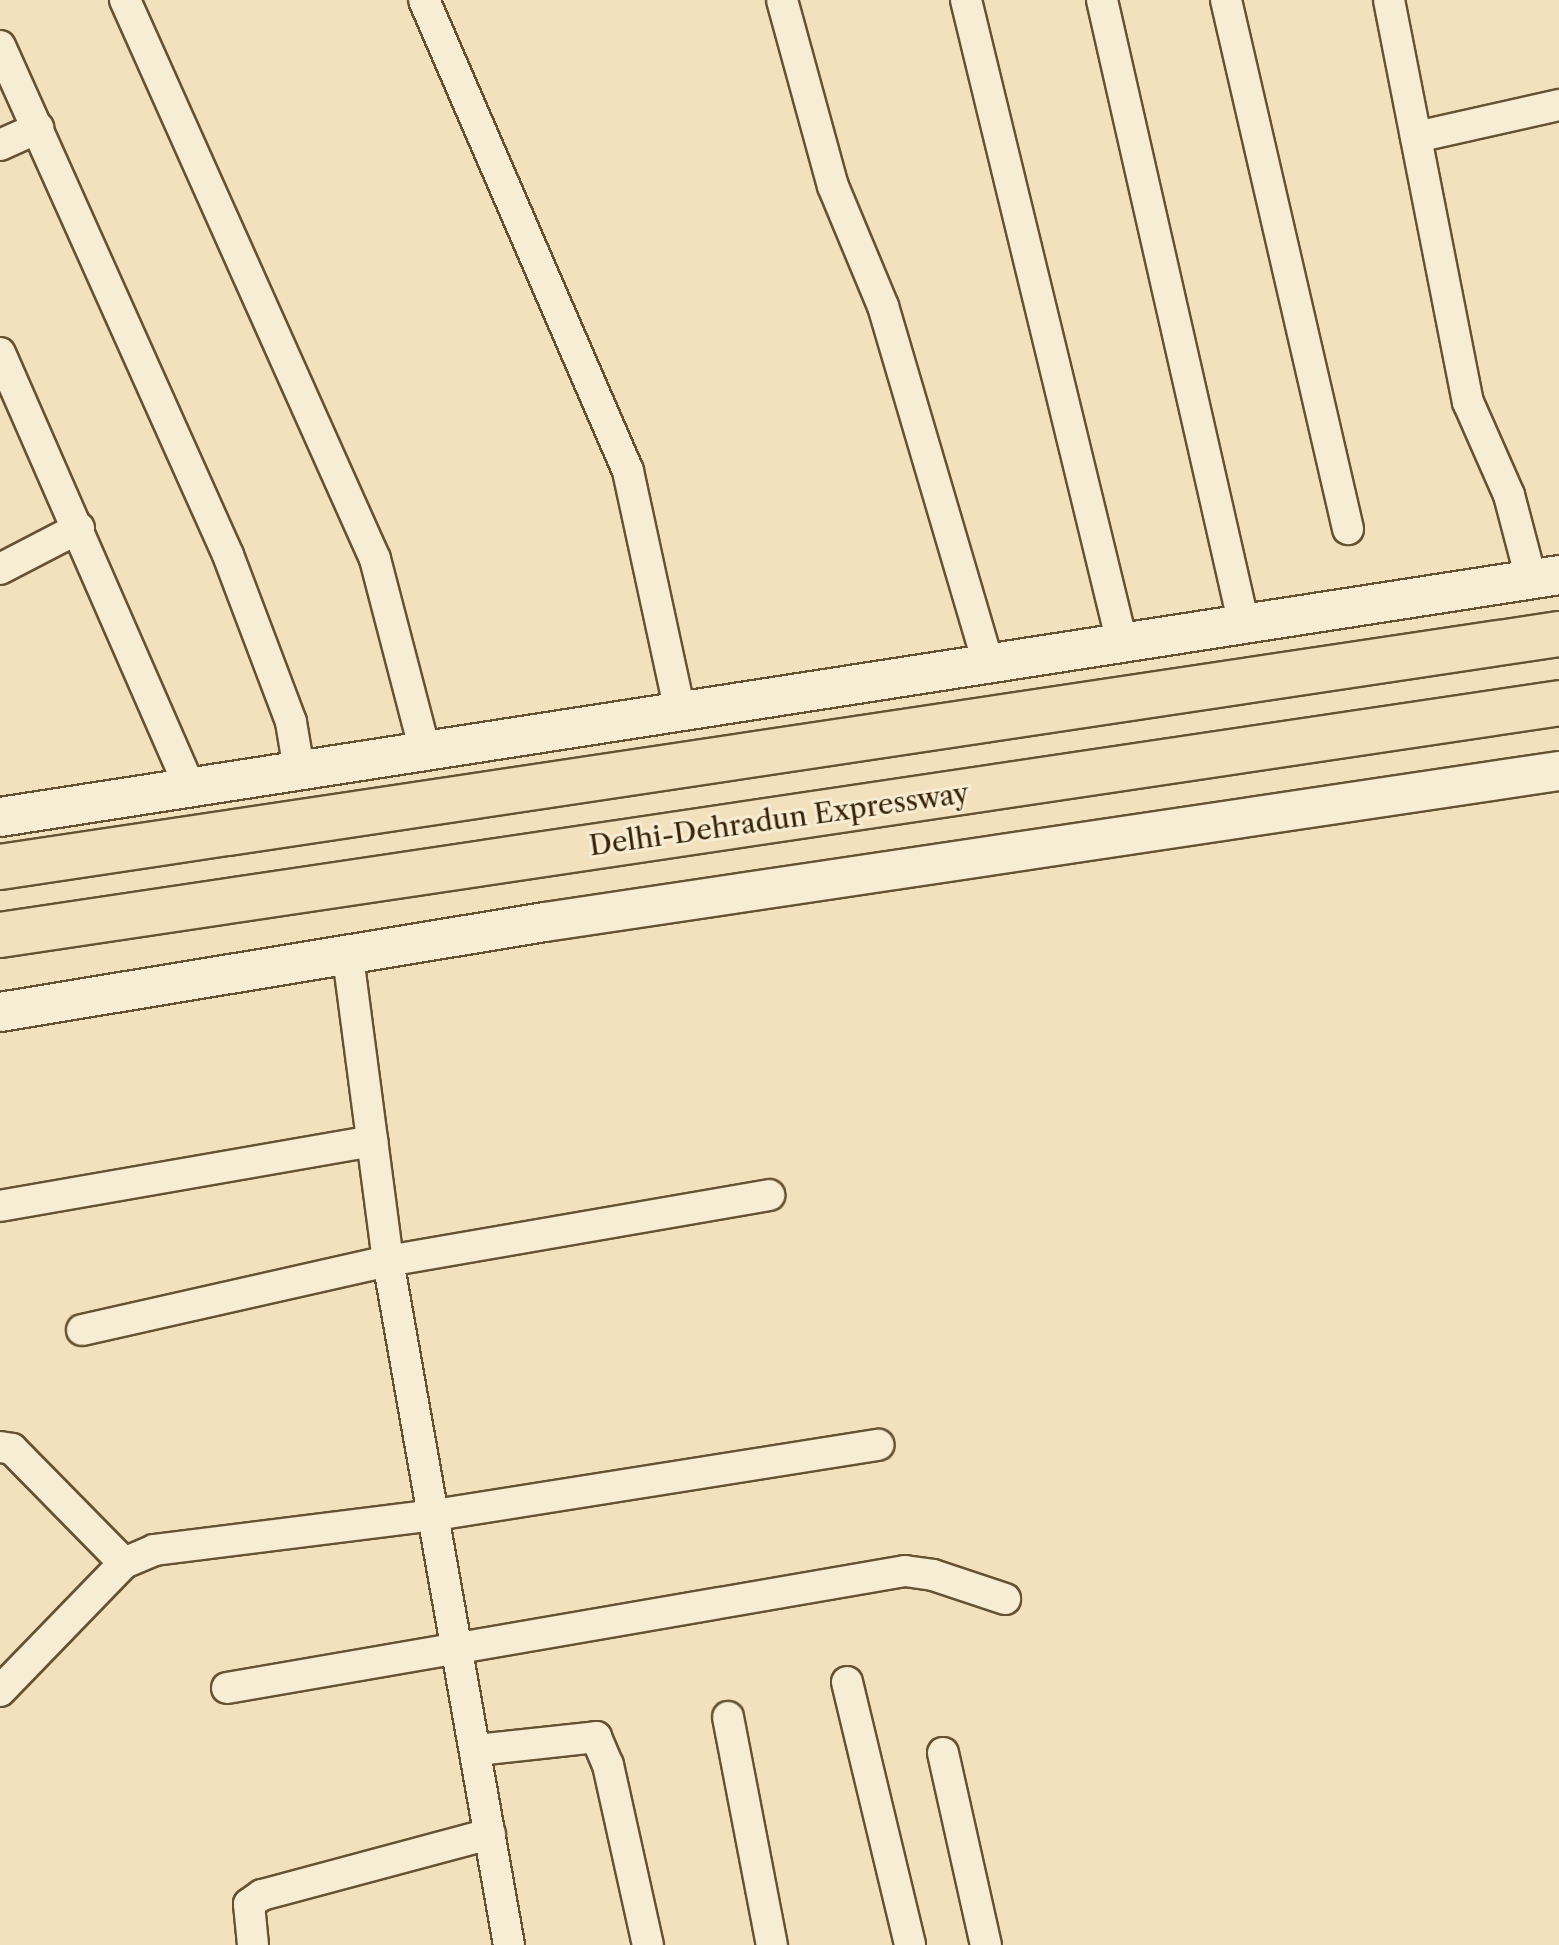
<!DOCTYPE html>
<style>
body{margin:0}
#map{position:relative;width:1559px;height:1945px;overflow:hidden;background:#f3e1bd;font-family:"Libre Caslon Text",serif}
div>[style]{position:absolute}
.roads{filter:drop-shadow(2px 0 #665233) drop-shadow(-2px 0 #665233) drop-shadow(0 2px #665233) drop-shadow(0 -2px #665233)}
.minor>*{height:30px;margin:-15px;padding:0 15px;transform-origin:15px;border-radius:15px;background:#f7ecd4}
.tertiary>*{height:38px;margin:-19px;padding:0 19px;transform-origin:19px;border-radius:19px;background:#f7ecd4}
.motorway>*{height:44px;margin:-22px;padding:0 22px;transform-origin:22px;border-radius:22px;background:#f3e1bd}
span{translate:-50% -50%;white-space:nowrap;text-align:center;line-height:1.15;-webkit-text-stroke:6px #f7ecd4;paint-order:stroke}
.street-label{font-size:28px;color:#372205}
</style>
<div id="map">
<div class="roads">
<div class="minor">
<i style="left:125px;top:0;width:612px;rotate:65.9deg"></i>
<i style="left:375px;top:559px;width:198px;rotate:75.4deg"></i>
<i style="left:424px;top:0;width:513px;rotate:66.58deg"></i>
<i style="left:628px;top:471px;width:246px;rotate:77.8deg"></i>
<i style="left:782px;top:0;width:193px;rotate:74.7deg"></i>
<i style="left:833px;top:186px;width:130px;rotate:67.4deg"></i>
<i style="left:883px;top:306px;width:372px;rotate:73.6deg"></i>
<i style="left:966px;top:0;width:662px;rotate:76.36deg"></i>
<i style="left:1102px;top:0;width:641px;rotate:77.2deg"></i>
<i style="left:1226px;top:0;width:543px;rotate:77.01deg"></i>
<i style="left:1389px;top:0;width:410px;rotate:78.9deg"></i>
<i style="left:1468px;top:402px;width:102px;rotate:66.2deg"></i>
<i style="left:1509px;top:495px;width:87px;rotate:75.3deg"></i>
<i style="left:0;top:46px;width:558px;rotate:65.87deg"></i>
<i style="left:228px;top:555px;width:178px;rotate:69.3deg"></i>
<i style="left:291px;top:722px;width:49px;rotate:80.5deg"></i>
<i style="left:1416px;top:137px;width:147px;rotate:-12.6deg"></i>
<i style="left:0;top:145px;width:42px;rotate:-24.1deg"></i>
<i style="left:0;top:353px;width:474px;rotate:66.4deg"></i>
<i style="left:0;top:569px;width:89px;rotate:-27.4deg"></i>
<i style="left:348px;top:957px;width:307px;rotate:82.5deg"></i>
<i style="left:388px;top:1261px;width:695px;rotate:79.97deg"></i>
<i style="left:0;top:1206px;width:378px;rotate:-9.9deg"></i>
<i style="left:82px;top:1330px;width:314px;rotate:-12.7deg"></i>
<i style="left:388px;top:1261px;width:387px;rotate:-9.8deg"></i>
<i style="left:0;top:1447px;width:12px;rotate:9deg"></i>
<i style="left:12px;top:1449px;width:160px;rotate:45.5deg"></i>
<i style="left:847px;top:1682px;width:270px;rotate:76.5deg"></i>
<i style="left:227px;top:1688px;width:688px;rotate:-9.79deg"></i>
<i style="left:905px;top:1571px;width:28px;rotate:8deg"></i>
<i style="left:933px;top:1575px;width:76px;rotate:18.4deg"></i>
<i style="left:0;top:1691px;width:178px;rotate:-45.9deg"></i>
<i style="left:124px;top:1563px;width:33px;rotate:-23deg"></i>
<i style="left:154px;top:1550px;width:283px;rotate:-7.1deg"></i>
<i style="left:435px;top:1515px;width:449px;rotate:-9deg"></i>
<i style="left:728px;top:1717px;width:232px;rotate:79.1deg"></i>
<i style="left:477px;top:1750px;width:120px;rotate:-6.2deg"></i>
<i style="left:596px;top:1737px;width:30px;rotate:67deg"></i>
<i style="left:608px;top:1765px;width:184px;rotate:77.5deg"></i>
<i style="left:943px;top:1753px;width:197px;rotate:77.4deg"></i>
<i style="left:253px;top:1945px;width:41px;rotate:-95.6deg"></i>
<i style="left:249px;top:1904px;width:16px;rotate:-35deg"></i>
<i style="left:262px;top:1895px;width:236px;rotate:-15deg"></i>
</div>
<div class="tertiary">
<i style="left:0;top:817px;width:1578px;rotate:-8.82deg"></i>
<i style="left:0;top:1012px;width:552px;rotate:-9.38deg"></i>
<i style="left:545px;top:922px;width:1025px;rotate:-8.47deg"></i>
</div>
<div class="motorway">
<i style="left:0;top:867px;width:1576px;rotate:-8.5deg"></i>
<i style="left:0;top:935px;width:1576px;rotate:-8.46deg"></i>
</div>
</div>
<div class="street-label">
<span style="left:779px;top:819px;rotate:-8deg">Delhi-Dehradun Expressway</span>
</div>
</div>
